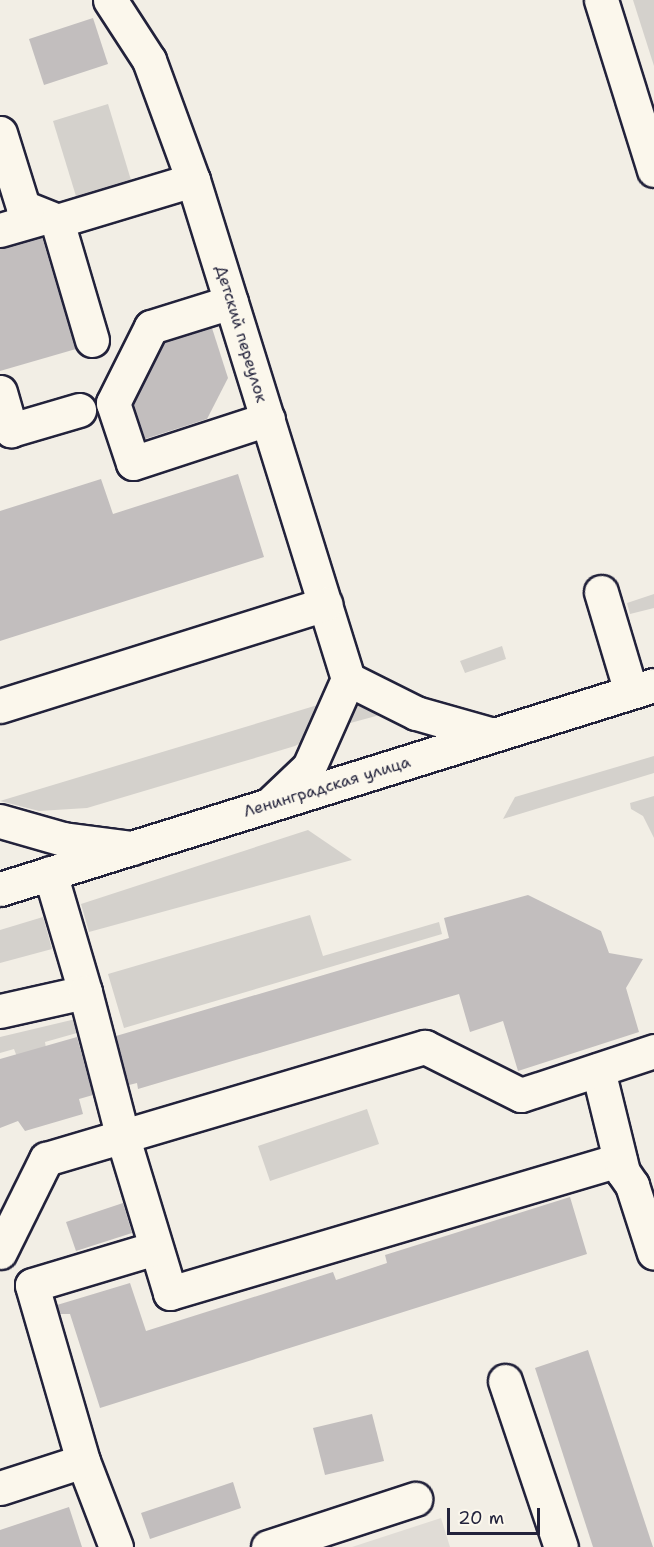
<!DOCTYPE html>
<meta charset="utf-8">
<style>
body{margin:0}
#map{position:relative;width:654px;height:1547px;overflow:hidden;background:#f2eee5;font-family:"Shantell Sans",sans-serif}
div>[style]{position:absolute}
.built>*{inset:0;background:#e0dcd6}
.green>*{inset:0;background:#d4d1cc}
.building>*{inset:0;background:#c2bebe}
.roads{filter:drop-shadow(2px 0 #22223b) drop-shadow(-2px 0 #22223b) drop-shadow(0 2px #22223b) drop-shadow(0 -2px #22223b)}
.minor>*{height:33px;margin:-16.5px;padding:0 16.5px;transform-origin:16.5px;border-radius:16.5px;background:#fbf7ec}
.major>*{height:33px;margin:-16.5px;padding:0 16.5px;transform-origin:16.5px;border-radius:16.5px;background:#fbf7ec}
span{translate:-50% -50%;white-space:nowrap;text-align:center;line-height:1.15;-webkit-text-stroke:4.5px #fbf7ec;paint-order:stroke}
.street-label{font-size:16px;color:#22223b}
.scale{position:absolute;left:447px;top:1508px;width:93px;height:27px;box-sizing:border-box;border:3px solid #22223b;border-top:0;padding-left:8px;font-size:18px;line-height:21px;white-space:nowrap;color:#22223b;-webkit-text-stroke:4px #fbf7ec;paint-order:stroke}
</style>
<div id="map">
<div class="built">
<i style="clip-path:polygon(441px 1518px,450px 1547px,352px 1547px)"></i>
</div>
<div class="green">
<i style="clip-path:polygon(633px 0,654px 0,654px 66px)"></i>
<i style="clip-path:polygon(108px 104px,134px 190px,79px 206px,53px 121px)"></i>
<i style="clip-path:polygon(654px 594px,654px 608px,630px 614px,627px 603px)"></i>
<i style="clip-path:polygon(502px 646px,506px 659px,465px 673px,460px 661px)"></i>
<i style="clip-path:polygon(354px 695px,387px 713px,343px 725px)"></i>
<i style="clip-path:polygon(321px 704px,304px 741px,295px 746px,87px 808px,39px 811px,0 801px)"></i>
<i style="clip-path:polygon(654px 756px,654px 773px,503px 819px,515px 797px)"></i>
<i style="clip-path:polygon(654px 796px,654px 838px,643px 816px,631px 809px,630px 803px)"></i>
<i style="clip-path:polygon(308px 830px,352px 860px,89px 932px,81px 904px)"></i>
<i style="clip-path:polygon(310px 915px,323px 956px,439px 922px,442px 934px,124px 1028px,108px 974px)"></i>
<i style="clip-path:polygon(43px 917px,52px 949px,0 963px,0 930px)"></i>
<i style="clip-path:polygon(80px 1018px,84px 1031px,45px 1042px,46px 1048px,17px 1057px,14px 1049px,0 1053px,0 1037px)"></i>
<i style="clip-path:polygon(367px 1109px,379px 1144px,270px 1181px,258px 1146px)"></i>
</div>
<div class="building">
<i style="clip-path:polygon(93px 18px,108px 64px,44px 85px,29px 39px)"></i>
<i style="clip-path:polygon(42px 237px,76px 349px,0 371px,0 248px)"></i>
<i style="clip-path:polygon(212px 328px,228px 378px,207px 419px,145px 439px,133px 404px,164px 343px)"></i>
<i style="clip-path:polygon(238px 474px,264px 557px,0 641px,0 511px,101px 479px,113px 514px)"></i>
<i style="clip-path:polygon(528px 895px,601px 931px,609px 953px,643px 959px,626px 988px,639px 1032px,518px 1071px,503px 1021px,470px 1032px,459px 994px,138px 1089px,137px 1083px,129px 1085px,116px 1036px,449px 938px,444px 918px)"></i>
<i style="clip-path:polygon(77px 1037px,93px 1095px,79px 1099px,83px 1114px,25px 1131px,18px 1121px,0 1128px,0 1059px)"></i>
<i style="clip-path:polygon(570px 1197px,587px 1254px,100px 1408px,70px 1314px,60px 1314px,57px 1305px,130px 1283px,146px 1331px,333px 1272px,336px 1280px,387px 1263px,385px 1255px)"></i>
<i style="clip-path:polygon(123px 1203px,132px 1233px,76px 1251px,66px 1222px)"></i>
<i style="clip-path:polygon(588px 1350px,653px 1547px,593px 1547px,535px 1368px)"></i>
<i style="clip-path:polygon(372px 1414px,384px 1461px,325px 1475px,313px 1428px)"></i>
<i style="clip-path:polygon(233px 1482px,241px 1508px,150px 1539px,141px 1513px)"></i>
<i style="clip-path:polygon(69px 1507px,82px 1547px,0 1547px,0 1530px)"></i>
</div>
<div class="roads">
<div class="minor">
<i style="left:110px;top:0;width:72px;rotate:57deg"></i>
<i style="left:149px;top:60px;width:128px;rotate:69.9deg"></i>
<i style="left:193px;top:180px;width:523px;rotate:72.74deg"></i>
<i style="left:348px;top:679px;width:96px;rotate:113.9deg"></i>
<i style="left:309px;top:767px;width:54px;rotate:136.5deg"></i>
<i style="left:0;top:133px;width:77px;rotate:72.7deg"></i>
<i style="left:23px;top:207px;width:37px;rotate:22deg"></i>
<i style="left:0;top:230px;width:47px;rotate:-16.1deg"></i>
<i style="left:231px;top:302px;width:84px;rotate:162.6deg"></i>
<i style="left:151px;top:327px;width:85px;rotate:116.6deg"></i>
<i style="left:113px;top:403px;width:63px;rotate:71.6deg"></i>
<i style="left:133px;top:463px;width:142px;rotate:-18.1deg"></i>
<i style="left:92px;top:340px;width:124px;rotate:-106.4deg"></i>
<i style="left:57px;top:221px;width:142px;rotate:-16.8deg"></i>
<i style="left:0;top:392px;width:40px;rotate:74deg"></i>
<i style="left:11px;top:430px;width:71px;rotate:-16.4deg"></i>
<i style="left:601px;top:592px;width:104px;rotate:73.3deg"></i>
<i style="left:348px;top:679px;width:76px;rotate:26.6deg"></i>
<i style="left:416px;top:713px;width:80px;rotate:15.9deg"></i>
<i style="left:0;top:706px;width:341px;rotate:-17.4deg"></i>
<i style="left:0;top:821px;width:66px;rotate:15.9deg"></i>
<i style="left:63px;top:839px;width:70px;rotate:7.4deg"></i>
<i style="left:50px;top:873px;width:124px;rotate:73.6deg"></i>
<i style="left:0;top:1011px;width:87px;rotate:-12.6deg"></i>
<i style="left:85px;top:992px;width:151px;rotate:75.4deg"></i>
<i style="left:123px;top:1138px;width:162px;rotate:73.1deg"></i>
<i style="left:170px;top:1293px;width:469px;rotate:-16.5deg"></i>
<i style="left:598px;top:1070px;width:105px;rotate:76.2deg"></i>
<i style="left:623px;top:1172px;width:16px;rotate:55deg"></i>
<i style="left:632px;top:1185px;width:71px;rotate:72.1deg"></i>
<i style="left:0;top:1252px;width:104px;rotate:-63.7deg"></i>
<i style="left:46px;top:1159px;width:395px;rotate:-16.5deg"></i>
<i style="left:425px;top:1047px;width:107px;rotate:26.6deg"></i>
<i style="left:521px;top:1095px;width:140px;rotate:-18.3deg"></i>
<i style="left:505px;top:1381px;width:175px;rotate:71.4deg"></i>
<i style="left:0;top:1488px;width:87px;rotate:-18deg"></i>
<i style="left:116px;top:1547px;width:92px;rotate:-111deg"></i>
<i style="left:83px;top:1461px;width:183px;rotate:-106.2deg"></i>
<i style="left:32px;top:1285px;width:128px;rotate:-16.7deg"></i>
<i style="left:268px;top:1547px;width:155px;rotate:-18.1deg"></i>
</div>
<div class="major">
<i style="left:601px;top:0;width:178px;rotate:72.7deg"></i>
<i style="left:0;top:889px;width:685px;rotate:-17.32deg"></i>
</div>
</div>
<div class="street-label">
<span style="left:241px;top:334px;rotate:73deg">Детский переулок</span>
<span style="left:327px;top:787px;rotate:-17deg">Ленинградская улица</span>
</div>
<div class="scale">20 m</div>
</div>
